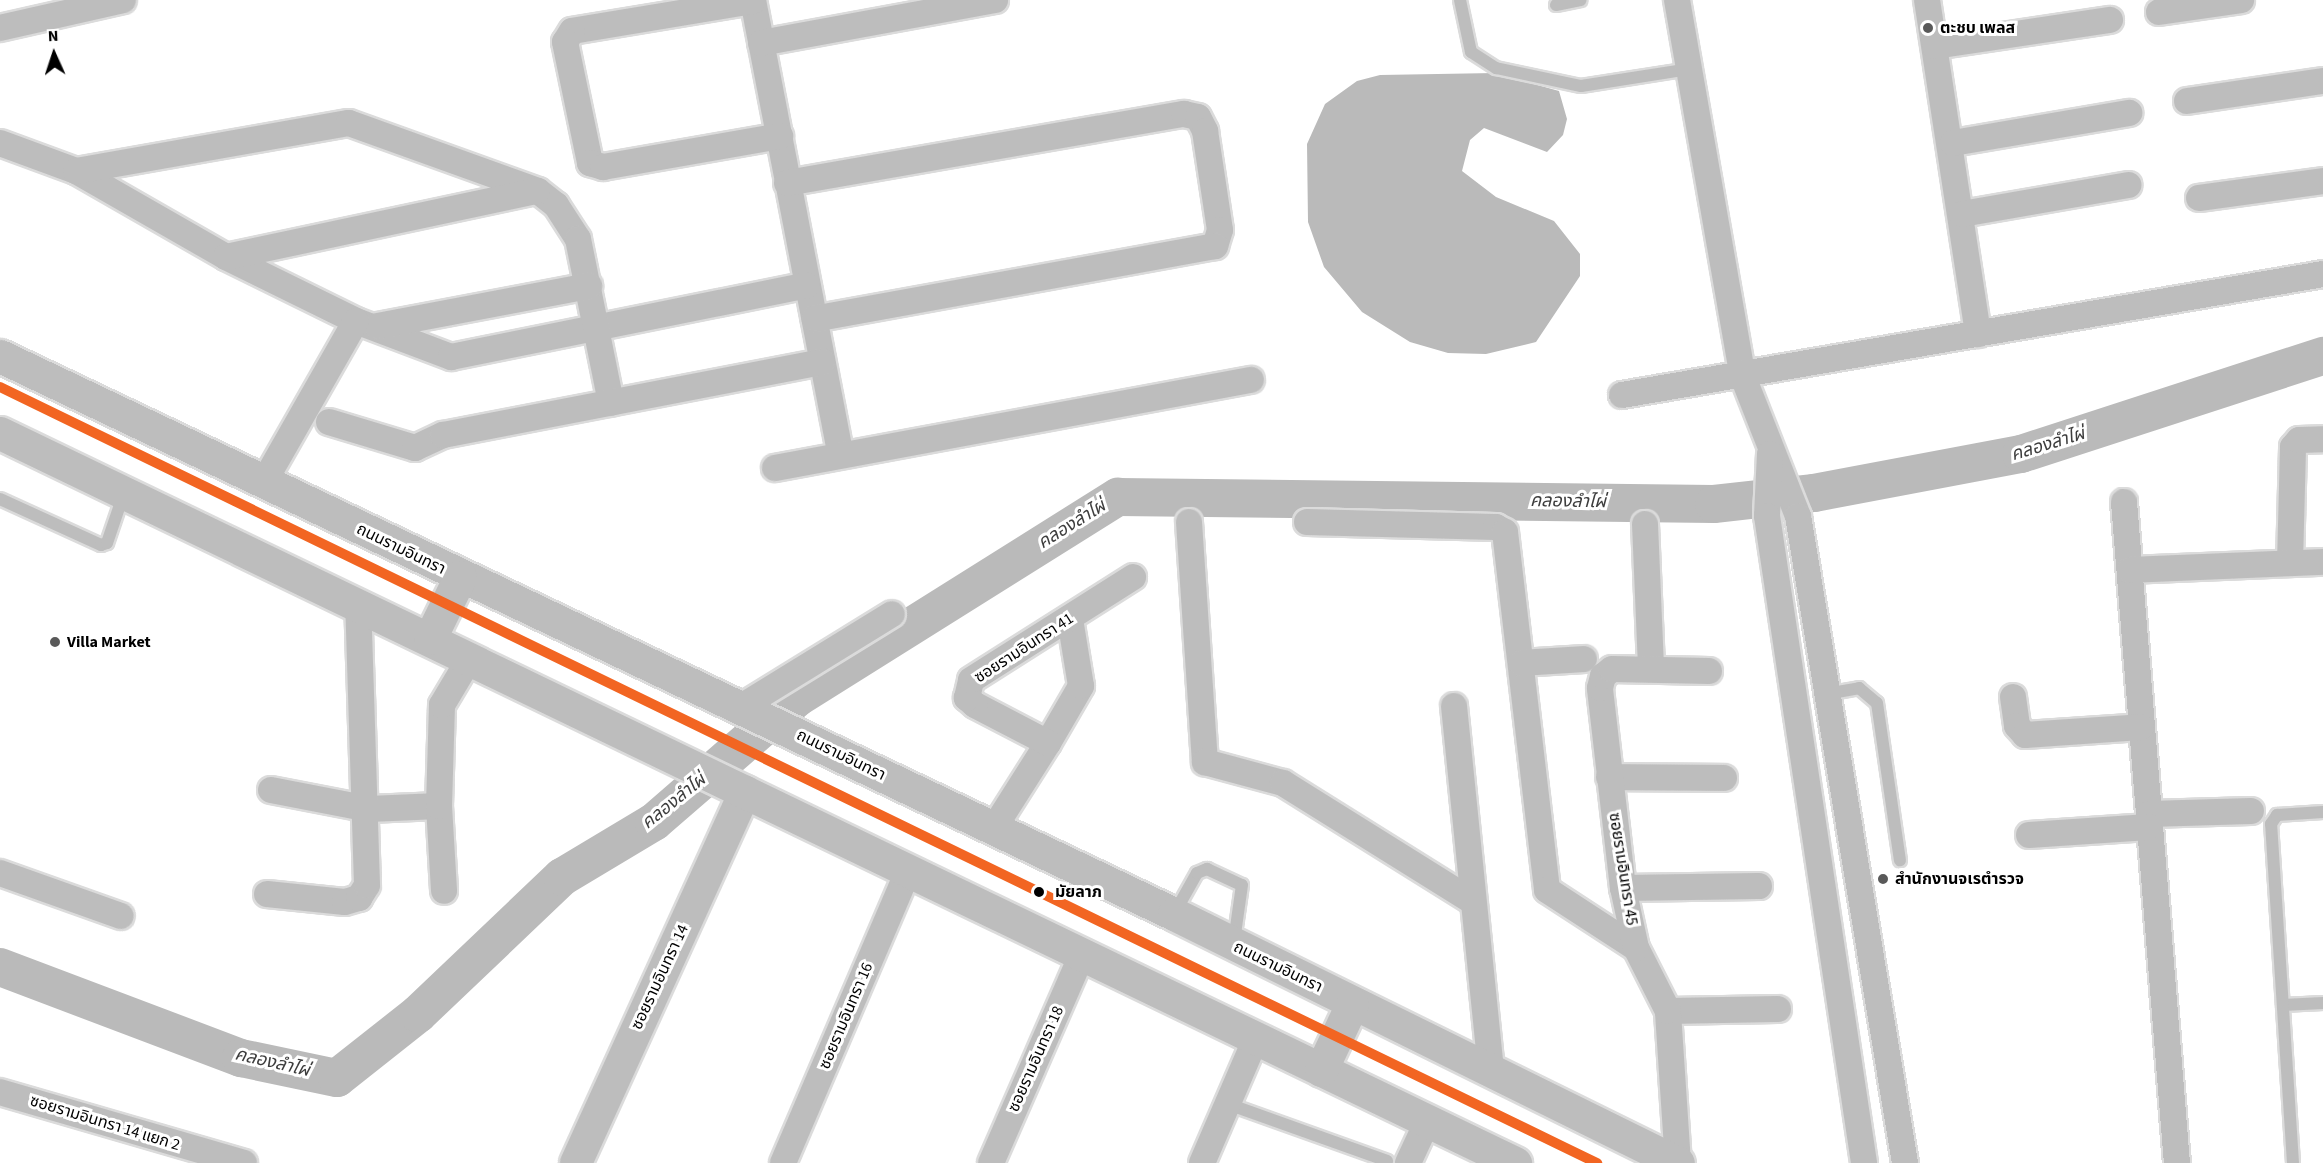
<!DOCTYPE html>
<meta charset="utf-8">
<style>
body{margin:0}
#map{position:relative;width:2323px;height:1163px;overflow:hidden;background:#fff;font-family:"Source Sans 3","Noto Sans Thai",sans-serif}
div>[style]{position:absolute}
.water>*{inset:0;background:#bababa}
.river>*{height:38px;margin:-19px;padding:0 19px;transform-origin:19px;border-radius:19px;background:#bababa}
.roads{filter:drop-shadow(2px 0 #dbdbdb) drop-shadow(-2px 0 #dbdbdb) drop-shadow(0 2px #dbdbdb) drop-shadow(0 -2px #dbdbdb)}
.service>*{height:12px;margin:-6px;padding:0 6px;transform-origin:6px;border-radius:6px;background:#bdbdbd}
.minor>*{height:26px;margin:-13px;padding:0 13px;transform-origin:13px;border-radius:13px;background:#bdbdbd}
.tertiary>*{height:32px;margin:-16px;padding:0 16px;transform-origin:16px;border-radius:16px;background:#bdbdbd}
.primary>*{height:33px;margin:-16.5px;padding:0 16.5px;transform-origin:16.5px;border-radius:16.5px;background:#bdbdbd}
.metro-1>*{height:10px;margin:-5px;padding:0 5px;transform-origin:5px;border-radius:5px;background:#f26522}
.dots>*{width:16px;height:16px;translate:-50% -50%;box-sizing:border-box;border:3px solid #fff;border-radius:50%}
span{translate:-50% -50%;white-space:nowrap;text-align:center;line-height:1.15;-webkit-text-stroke:6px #fff;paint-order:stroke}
.poi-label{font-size:16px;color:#000;font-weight:700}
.left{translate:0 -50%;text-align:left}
.street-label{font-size:16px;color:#000}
.stop-label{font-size:16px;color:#000;font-weight:700}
.water-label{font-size:18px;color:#3d3d3d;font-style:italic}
.north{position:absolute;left:24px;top:24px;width:60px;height:60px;-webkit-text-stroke:4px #fff;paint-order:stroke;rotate:357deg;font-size:16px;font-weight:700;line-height:24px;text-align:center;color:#000}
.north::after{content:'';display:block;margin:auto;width:21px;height:27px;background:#000;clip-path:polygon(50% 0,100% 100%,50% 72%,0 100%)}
</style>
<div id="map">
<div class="water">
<i style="clip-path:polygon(1495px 73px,1559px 91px,1567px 119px,1563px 135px,1547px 152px,1484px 128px,1470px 140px,1462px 171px,1496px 197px,1554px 221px,1580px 254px,1580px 276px,1536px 342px,1486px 354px,1448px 353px,1410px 342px,1362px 312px,1324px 267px,1308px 222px,1307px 144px,1325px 104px,1357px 81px,1380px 75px)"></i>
</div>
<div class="river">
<i style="left:0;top:967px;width:258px;rotate:20.7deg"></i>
<i style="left:241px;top:1058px;width:98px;rotate:11.8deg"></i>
<i style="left:337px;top:1078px;width:103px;rotate:-38.3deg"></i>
<i style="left:418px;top:1014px;width:199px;rotate:-43.6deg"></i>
<i style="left:562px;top:877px;width:107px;rotate:-30.9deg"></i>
<i style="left:654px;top:822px;width:189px;rotate:-40.9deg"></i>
<i style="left:797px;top:698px;width:379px;rotate:-32.1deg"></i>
<i style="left:1118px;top:497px;width:596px;rotate:0.67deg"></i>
<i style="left:1714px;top:504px;width:101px;rotate:-6.3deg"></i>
<i style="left:1814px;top:493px;width:211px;rotate:-10.7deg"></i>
<i style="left:2021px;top:454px;width:318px;rotate:-18deg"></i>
</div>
<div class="roads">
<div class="service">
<i style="left:1460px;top:0;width:53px;rotate:78.1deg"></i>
<i style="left:1471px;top:52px;width:30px;rotate:33deg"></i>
<i style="left:1496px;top:68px;width:87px;rotate:12deg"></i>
<i style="left:1581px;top:86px;width:109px;rotate:-8.9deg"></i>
<i style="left:1556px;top:5px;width:25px;rotate:-11deg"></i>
<i style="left:0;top:499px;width:111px;rotate:24.5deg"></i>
<i style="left:101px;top:545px;width:6px;rotate:-18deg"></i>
<i style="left:107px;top:543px;width:53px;rotate:-71.2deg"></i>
<i style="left:1826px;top:694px;width:34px;rotate:-10deg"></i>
<i style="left:1859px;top:688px;width:23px;rotate:40deg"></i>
<i style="left:1877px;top:703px;width:159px;rotate:81.7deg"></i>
<i style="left:1174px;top:914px;width:47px;rotate:-60.7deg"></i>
<i style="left:1197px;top:873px;width:11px;rotate:-22deg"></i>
<i style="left:1207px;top:869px;width:38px;rotate:25deg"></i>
<i style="left:1242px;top:885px;width:57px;rotate:98.1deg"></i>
<i style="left:2283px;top:1005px;width:40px;rotate:-2.9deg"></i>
<i style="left:1228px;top:1104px;width:169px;rotate:19.7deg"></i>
<i style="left:2293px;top:1163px;width:340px;rotate:-93.7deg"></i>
<i style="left:2271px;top:824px;width:11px;rotate:-56deg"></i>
<i style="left:2277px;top:815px;width:46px;rotate:-3.7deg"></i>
</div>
<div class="minor">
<i style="left:753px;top:0;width:463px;rotate:79.1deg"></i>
<i style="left:1677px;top:0;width:380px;rotate:80.1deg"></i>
<i style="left:1742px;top:374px;width:153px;rotate:68.5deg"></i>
<i style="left:1798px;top:516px;width:656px;rotate:80.61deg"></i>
<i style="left:1927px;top:0;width:338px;rotate:81.3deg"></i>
<i style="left:753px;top:1px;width:183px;rotate:170.6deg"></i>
<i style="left:572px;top:31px;width:13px;rotate:122deg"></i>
<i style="left:565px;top:42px;width:124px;rotate:78.3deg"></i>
<i style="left:590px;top:163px;width:14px;rotate:17deg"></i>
<i style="left:603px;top:167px;width:180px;rotate:-9.9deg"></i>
<i style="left:2159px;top:12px;width:83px;rotate:-8.3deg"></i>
<i style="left:0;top:28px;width:126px;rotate:-12.8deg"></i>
<i style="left:761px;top:43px;width:238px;rotate:-10.4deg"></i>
<i style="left:1935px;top:46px;width:177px;rotate:-8.5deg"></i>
<i style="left:2187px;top:101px;width:137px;rotate:-8.4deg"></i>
<i style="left:0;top:143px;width:81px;rotate:20.2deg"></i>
<i style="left:76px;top:171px;width:173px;rotate:29.8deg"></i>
<i style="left:226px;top:257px;width:145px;rotate:26.2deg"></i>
<i style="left:356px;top:321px;width:102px;rotate:20.8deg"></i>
<i style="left:451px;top:357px;width:363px;rotate:-11.4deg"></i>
<i style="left:1953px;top:143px;width:179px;rotate:-9.7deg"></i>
<i style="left:76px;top:171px;width:277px;rotate:-10deg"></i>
<i style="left:349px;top:123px;width:201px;rotate:19.8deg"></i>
<i style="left:538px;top:191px;width:23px;rotate:38deg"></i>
<i style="left:556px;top:205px;width:40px;rotate:57.1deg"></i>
<i style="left:578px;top:239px;width:167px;rotate:78.6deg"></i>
<i style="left:787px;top:183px;width:403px;rotate:-9.9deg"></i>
<i style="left:1184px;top:114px;width:14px;rotate:12deg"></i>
<i style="left:1198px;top:117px;width:16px;rotate:63deg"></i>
<i style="left:1205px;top:131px;width:100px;rotate:81.4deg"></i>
<i style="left:1220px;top:230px;width:17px;rotate:107deg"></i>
<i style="left:1215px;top:246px;width:407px;rotate:169.7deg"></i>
<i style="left:2199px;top:198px;width:125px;rotate:-7.8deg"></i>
<i style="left:1962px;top:214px;width:169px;rotate:-9.9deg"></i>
<i style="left:226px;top:257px;width:318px;rotate:-12deg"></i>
<i style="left:377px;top:326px;width:216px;rotate:-10.7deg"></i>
<i style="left:1622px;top:395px;width:711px;rotate:-9.79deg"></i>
<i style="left:329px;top:422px;width:90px;rotate:16.8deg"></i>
<i style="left:415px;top:448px;width:31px;rotate:-25deg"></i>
<i style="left:443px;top:435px;width:386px;rotate:-10.9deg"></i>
<i style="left:1770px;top:454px;width:62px;rotate:92.8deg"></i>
<i style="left:1767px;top:516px;width:654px;rotate:81.47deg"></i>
<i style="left:775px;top:468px;width:484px;rotate:-10.5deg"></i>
<i style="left:264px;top:482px;width:185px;rotate:-60.3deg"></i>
<i style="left:2124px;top:502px;width:663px;rotate:85.42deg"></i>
<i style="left:1189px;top:522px;width:241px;rotate:86.2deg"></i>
<i style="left:1205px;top:762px;width:81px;rotate:15.1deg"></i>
<i style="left:1283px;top:783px;width:223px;rotate:32deg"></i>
<i style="left:1307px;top:522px;width:189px;rotate:1.5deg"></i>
<i style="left:1496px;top:527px;width:10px;rotate:29deg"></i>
<i style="left:1505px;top:532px;width:360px;rotate:83.3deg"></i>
<i style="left:1547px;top:890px;width:106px;rotate:33.1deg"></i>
<i style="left:1645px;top:524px;width:145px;rotate:87.6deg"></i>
<i style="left:2290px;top:563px;width:116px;rotate:-88.5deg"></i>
<i style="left:2293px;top:447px;width:9px;rotate:-49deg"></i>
<i style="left:2299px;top:440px;width:24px;rotate:-2deg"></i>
<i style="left:2130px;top:570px;width:193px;rotate:-2.4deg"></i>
<i style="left:1521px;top:663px;width:63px;rotate:-3.6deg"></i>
<i style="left:2013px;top:697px;width:29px;rotate:82deg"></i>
<i style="left:2017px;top:726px;width:12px;rotate:48deg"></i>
<i style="left:2025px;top:735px;width:116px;rotate:-3.9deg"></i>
<i style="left:1454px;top:706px;width:367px;rotate:84.2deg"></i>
<i style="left:741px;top:707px;width:177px;rotate:-31.6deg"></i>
<i style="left:1048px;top:743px;width:66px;rotate:-59.9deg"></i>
<i style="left:1081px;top:686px;width:68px;rotate:-99.3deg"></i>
<i style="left:1609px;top:777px;width:115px;rotate:0.5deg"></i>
<i style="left:271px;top:790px;width:100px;rotate:11deg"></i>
<i style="left:369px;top:809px;width:70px;rotate:-2.5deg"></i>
<i style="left:439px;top:806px;width:85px;rotate:86.6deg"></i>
<i style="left:439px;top:806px;width:101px;rotate:-88.3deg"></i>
<i style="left:442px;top:705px;width:55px;rotate:-59.2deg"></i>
<i style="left:2149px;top:814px;width:102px;rotate:-1.7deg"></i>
<i style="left:994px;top:828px;width:101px;rotate:-57.6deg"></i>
<i style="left:1048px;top:743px;width:82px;rotate:-152.5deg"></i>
<i style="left:975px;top:705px;width:11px;rotate:-139deg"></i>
<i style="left:967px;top:698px;width:18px;rotate:-77deg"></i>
<i style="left:971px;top:680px;width:192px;rotate:-32.4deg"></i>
<i style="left:2029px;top:835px;width:120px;rotate:-3.8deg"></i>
<i style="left:0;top:873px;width:128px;rotate:19.6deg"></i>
<i style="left:1623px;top:888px;width:136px;rotate:-0.8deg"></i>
<i style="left:267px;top:894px;width:78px;rotate:5.9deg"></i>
<i style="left:345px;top:902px;width:15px;rotate:-16deg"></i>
<i style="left:359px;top:898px;width:15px;rotate:-58deg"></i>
<i style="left:367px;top:885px;width:282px;rotate:-91.8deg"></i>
<i style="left:1668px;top:1011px;width:110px;rotate:-1deg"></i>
<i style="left:0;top:1092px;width:254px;rotate:16.2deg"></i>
<i style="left:783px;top:1163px;width:320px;rotate:-66.8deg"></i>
<i style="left:991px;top:1163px;width:227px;rotate:-66.4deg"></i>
<i style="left:1202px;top:1163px;width:136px;rotate:-66.6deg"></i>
<i style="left:1408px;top:1163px;width:47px;rotate:-65.1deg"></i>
<i style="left:1678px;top:1163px;width:152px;rotate:-93.8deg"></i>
<i style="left:1668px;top:1011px;width:71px;rotate:-116.9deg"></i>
<i style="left:1636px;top:948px;width:61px;rotate:-102.2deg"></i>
<i style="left:1623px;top:888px;width:201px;rotate:-96.6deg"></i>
<i style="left:1600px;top:688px;width:12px;rotate:-76deg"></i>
<i style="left:1603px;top:676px;width:11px;rotate:-38deg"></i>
<i style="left:1612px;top:669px;width:97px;rotate:1.2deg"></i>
</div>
<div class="tertiary">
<i style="left:576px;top:1163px;width:408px;rotate:-65.5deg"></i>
</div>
<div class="primary">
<i style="left:0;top:356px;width:1300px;rotate:25.42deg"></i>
<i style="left:1174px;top:914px;width:562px;rotate:26.29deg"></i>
<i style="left:0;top:433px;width:1682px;rotate:25.73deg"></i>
<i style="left:430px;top:638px;width:68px;rotate:-63.8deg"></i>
<i style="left:1321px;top:1070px;width:73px;rotate:-64.8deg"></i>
</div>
</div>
<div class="metro-1">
<i style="left:0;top:387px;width:1776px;rotate:25.92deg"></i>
</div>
<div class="dots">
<i style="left:1928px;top:28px;background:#595959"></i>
<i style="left:55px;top:642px;background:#595959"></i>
<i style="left:1883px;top:879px;background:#595959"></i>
<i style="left:1039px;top:892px;background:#000"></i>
</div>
<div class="poi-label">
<span class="left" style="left:1940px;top:28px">ตะชบ เพลส</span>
<span class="left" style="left:67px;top:642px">Villa Market</span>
<span class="left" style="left:1895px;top:879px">สำนักงานจเรตำรวจ</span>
</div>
<div class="street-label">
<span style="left:401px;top:549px;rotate:26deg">ถนนรามอินทรา</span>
<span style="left:1024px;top:648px;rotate:-33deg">ซอยรามอินทรา 41</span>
<span style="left:841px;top:755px;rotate:26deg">ถนนรามอินทรา</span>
<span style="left:1623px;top:869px;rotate:81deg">ซอยรามอินทรา 45</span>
<span style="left:1278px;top:967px;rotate:26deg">ถนนรามอินทรา</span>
<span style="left:660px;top:977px;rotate:-65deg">ซอยรามอินทรา 14</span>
<span style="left:846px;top:1016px;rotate:-67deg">ซอยรามอินทรา 16</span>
<span style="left:1036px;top:1059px;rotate:-66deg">ซอยรามอินทรา 18</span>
<span style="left:105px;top:1123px;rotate:17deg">ซอยรามอินทรา 14 แยก 2</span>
</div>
<div class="stop-label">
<span class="left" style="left:1055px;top:892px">มัยลาภ</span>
</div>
<div class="water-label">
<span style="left:2048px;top:445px;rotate:-17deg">คลองลำไผ่</span>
<span style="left:1568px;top:502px;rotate:1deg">คลองลำไผ่</span>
<span style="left:1072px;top:525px;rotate:-32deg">คลองลำไผ่</span>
<span style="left:674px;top:802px;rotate:-39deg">คลองลำไผ่</span>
<span style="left:272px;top:1063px;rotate:13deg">คลองลำไผ่</span>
</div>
<div class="north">N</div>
</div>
